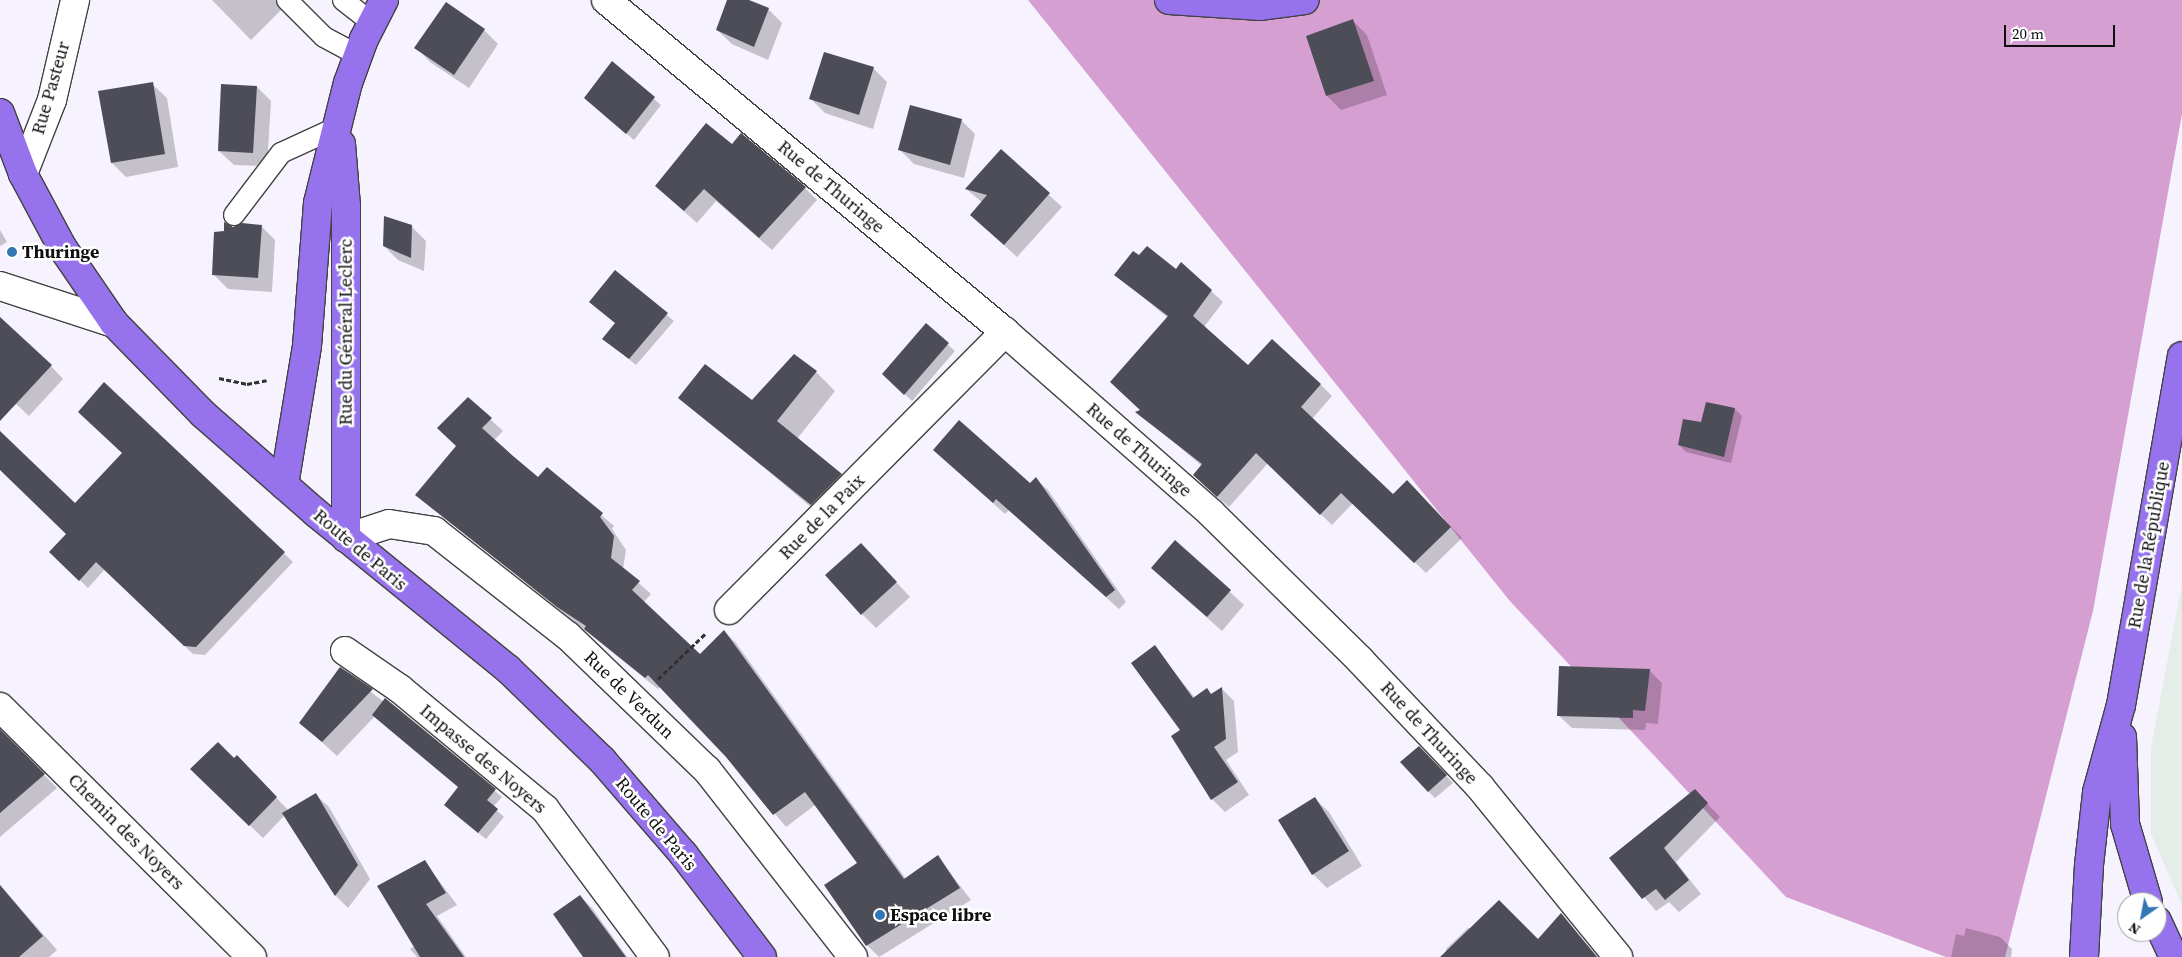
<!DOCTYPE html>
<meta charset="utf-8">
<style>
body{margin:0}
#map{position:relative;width:2182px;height:957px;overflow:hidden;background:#f6f2fe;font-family:"Source Serif 4",serif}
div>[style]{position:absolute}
.industrial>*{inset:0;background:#e5ede8}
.forest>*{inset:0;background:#d69fd2}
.shadow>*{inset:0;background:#0003}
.building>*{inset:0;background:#4c4d57}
.path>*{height:3px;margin-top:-1.5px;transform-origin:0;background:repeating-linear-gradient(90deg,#313131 0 5px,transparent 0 7.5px)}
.roads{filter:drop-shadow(1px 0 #424242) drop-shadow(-1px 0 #424242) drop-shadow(0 1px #424242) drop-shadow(0 -1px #424242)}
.lane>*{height:20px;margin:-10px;padding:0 10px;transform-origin:10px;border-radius:10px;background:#fff}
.street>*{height:28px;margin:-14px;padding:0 14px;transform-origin:14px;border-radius:14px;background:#fff}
.primary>*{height:28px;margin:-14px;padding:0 14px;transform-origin:14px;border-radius:14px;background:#9673ed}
.dots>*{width:14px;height:14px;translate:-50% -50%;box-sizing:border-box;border:2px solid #fff;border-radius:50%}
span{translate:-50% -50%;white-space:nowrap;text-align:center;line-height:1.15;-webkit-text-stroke:5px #fff;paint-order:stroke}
.street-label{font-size:18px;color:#0f0f0f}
.poi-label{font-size:18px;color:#0f0f0f;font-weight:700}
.left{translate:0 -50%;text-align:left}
.north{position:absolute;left:2117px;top:892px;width:50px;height:50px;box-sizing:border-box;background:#fff;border:1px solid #9f9f9f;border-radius:50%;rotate:213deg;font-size:14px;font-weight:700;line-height:20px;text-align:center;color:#0f0f0f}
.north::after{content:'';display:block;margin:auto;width:18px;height:22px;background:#3276b4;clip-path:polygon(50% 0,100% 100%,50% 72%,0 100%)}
.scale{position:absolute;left:2004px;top:25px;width:111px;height:22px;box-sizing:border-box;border:2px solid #0f0f0f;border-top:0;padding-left:6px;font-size:15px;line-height:18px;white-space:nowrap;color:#0f0f0f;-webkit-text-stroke:4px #fff;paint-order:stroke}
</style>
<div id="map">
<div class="industrial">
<i style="clip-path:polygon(2182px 584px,2182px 905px,2151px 834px,2151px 747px)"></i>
</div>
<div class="forest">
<i style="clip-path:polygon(1028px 0,2182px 0,2182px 114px,2093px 611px,2005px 957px,1946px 957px,1786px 897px,1509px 600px)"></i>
</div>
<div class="shadow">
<i style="clip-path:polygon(212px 0,291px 0,251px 40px)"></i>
<i style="clip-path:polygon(729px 0,745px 0,768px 9px,782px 23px,768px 60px,732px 44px,717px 30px)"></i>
<i style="clip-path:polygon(1353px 21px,1367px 35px,1387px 95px,1341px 110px,1327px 96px)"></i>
<i style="clip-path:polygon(484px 30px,498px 44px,469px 88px,430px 62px,416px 47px)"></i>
<i style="clip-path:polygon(612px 63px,661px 105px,634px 140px,585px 98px)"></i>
<i style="clip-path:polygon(873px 68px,887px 82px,873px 129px,825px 113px,811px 99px)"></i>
<i style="clip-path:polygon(152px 84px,167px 98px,178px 167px,126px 177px,112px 163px)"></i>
<i style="clip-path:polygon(257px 87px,271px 101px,267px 166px,234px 165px,219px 151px)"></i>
<i style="clip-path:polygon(961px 120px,975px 134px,964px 178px,914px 164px,900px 150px)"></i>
<i style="clip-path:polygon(732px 145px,805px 188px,817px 200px,772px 250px,716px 201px,697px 223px,669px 198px)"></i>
<i style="clip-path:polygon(1001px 151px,1062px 207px,1017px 257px,985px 228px,983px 203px,966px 189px)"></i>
<i style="clip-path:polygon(261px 226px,275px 240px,272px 292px,228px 289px,213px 274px,225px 232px,233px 228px)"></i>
<i style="clip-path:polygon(411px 226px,426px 241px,424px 271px,398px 260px,384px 246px)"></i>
<i style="clip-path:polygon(0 230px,7px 242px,0 246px)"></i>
<i style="clip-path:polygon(1176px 271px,1211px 291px,1223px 302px,1204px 327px,1249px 367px,1320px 384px,1332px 396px,1312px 419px,1393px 496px,1407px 482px,1462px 538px,1426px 573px,1353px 503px,1332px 525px,1268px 463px,1229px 507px,1205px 486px,1202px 466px,1138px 412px,1142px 411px,1168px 318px,1116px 275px)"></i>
<i style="clip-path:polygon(615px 272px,674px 321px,636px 365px,604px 339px,616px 324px)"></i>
<i style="clip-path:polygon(926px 325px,955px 351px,912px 401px,891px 381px)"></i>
<i style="clip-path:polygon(0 337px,51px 366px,63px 379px,29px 416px,0 389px)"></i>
<i style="clip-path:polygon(816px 372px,835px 391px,797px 439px,861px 494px,831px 524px,680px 397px,752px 402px)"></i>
<i style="clip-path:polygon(104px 383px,293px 562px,205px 655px,193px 654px,105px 569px,88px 588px,51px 552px,68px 534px,0 469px,0 448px,75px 505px,124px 454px)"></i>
<i style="clip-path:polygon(468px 399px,503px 431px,494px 440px,539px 479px,547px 469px,614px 526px,612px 529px,626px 550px,623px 569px,651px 594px,644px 602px,700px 655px,724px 631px,736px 643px,906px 879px,938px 857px,971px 900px,879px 957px,867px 945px,858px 864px,815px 805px,786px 827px,727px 756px,661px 686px,658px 689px,417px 495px,458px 446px)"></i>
<i style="clip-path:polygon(1735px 409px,1742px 416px,1731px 463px,1686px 452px,1679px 445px,1702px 424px)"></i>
<i style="clip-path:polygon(934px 450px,1030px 484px,1036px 479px,1048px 490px,1126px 602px,1119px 609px,1009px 510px,1005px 514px)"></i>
<i style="clip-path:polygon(1176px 542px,1244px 605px,1222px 631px,1167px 582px)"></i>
<i style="clip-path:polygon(875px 559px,910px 597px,876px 628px,862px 614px)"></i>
<i style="clip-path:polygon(1154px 647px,1195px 698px,1212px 695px,1221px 688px,1234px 701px,1238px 752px,1226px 760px,1249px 795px,1225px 812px,1212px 799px,1182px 731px)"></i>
<i style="clip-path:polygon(341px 669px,384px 702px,385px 700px,502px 797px,493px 807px,504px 817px,486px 839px,452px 812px,459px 787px,375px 716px,337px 756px,301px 723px)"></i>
<i style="clip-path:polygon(1649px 670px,1662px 683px,1658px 724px,1646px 723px,1645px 730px,1572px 728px,1558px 715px)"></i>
<i style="clip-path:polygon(0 730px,57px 788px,0 837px)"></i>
<i style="clip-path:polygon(1419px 747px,1453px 783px,1435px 798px,1428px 791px)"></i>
<i style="clip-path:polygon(234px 760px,250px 770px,289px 811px,316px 795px,329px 807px,370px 879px,348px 908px,336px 896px,285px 815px,263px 838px,192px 769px)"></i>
<i style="clip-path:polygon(1695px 791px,1720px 817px,1676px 862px,1701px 894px,1679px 912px,1669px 902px,1656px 911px,1611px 858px)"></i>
<i style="clip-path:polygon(1314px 798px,1329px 812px,1362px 866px,1327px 888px,1313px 874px)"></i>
<i style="clip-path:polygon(425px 862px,457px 905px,437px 916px,466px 957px,417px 957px,410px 949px,415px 946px)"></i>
<i style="clip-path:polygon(0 885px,57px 950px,49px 957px,3px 957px,0 954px)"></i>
<i style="clip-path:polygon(580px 896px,592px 908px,627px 957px,584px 957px)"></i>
<i style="clip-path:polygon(1561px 915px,1598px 957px,1447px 957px,1446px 949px,1468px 928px,1538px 941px)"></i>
<i style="clip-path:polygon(1966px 928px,2000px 937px,2012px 949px,2011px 957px,1951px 957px,1956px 934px,1964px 936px)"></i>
</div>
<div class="building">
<i style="clip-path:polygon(727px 0,749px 0,769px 8px,754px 47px,716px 30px)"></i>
<i style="clip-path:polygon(446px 2px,485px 29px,454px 75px,414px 48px)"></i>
<i style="clip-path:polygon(1353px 19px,1374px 81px,1326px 96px,1306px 36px)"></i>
<i style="clip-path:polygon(824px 52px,874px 67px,859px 115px,809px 99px)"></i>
<i style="clip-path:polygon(612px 61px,655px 97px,626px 134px,584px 98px)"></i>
<i style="clip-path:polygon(153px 82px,165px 154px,111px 163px,98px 91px)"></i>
<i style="clip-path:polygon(221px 84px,257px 86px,253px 153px,218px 151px)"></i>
<i style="clip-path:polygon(910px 105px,962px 119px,950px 165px,898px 150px)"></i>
<i style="clip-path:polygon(706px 123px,732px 144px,741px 133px,806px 187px,759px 238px,704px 189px,684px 211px,655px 186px)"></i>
<i style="clip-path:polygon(1001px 149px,1050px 193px,1004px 245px,970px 215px,987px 195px,965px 189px)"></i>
<i style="clip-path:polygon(384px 216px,412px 225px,411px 258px,383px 246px)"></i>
<i style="clip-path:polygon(224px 222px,233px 227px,242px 223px,262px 225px,258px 278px,212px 275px,214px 232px,224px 231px)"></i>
<i style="clip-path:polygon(1147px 246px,1176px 269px,1181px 262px,1212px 290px,1193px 316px,1248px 365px,1272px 339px,1321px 384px,1301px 407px,1393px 494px,1407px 480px,1451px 527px,1414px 563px,1341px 493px,1320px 515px,1256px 453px,1217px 497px,1193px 475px,1202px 464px,1135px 412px,1140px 410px,1110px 382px,1168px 316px,1114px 275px,1133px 251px,1139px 255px)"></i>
<i style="clip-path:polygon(615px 270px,668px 313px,629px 359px,602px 339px,615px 323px,589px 302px)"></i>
<i style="clip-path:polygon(0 317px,52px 365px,0 421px)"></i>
<i style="clip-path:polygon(926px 323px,949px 343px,904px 395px,882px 374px)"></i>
<i style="clip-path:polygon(794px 354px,817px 371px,777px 421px,842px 474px,811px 505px,678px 398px,705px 364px,752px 400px)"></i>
<i style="clip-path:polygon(104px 382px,285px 552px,196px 647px,184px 646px,96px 562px,79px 581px,49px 552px,66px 534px,0 470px,0 431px,75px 503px,122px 453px,78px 412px)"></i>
<i style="clip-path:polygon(468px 397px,492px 418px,482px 428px,513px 456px,538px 477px,547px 467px,603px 513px,600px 517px,614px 536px,611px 558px,640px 581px,632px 590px,700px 654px,724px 630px,904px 879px,938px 855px,960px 888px,866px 946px,824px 885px,857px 863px,805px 792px,773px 815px,726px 757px,648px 675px,645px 678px,584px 629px,586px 626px,557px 607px,415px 495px,456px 446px,437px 428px)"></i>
<i style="clip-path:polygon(1706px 402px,1735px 408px,1724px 457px,1678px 445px,1683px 419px,1701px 422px)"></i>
<i style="clip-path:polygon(959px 420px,1030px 483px,1036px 477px,1115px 590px,1106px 597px,996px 499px,993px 503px,933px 450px)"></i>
<i style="clip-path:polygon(1175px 540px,1231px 590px,1207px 617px,1151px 568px)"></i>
<i style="clip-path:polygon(861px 543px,897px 582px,861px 615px,825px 575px)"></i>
<i style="clip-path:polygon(1155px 645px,1193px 698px,1207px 688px,1211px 694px,1222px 687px,1226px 739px,1214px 747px,1238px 782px,1211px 800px,1171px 736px,1180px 730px,1131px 663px)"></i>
<i style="clip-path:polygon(1559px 666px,1650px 669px,1645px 711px,1633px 710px,1633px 718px,1557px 716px)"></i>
<i style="clip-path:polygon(340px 667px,373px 689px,322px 742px,299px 723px)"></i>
<i style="clip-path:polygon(385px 698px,496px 789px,487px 800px,498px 809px,478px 833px,444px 805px,458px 787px,372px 715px)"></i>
<i style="clip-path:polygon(0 729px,45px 774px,0 813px)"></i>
<i style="clip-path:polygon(218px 742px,234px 758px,237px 755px,277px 797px,249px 826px,190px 769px)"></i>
<i style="clip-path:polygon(1419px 746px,1447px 775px,1428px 792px,1400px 762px)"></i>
<i style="clip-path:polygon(1695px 789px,1708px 803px,1664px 848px,1689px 880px,1665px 900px,1656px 889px,1642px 899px,1609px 858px)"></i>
<i style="clip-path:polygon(316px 793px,358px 865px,335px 896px,282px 813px)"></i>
<i style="clip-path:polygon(1315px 797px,1349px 851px,1312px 875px,1278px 820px)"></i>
<i style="clip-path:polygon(425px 860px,446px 893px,426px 904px,464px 957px,420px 957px,377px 886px)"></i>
<i style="clip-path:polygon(0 885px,43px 936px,19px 957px,0 957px)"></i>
<i style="clip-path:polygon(580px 895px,626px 957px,583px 957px,553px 914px)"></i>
<i style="clip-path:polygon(1499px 900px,1538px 939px,1561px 913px,1597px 957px,1440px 957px)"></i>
</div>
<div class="path">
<i style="left:219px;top:378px;width:29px;rotate:12deg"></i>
<i style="left:247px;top:384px;width:20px;rotate:-11deg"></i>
<i style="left:658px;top:679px;width:66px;rotate:-43.8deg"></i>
</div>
<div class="roads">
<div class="lane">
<i style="left:287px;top:0;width:52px;rotate:45deg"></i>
<i style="left:324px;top:37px;width:38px;rotate:28deg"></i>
<i style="left:343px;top:0;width:37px;rotate:38deg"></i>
<i style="left:234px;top:215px;width:78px;rotate:-52.8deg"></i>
<i style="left:281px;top:153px;width:65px;rotate:-24.6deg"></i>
</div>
<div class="street">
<i style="left:606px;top:0;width:519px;rotate:39.76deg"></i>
<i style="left:1005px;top:332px;width:274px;rotate:41.3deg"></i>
<i style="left:1211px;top:513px;width:209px;rotate:44.6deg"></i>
<i style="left:1360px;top:660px;width:175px;rotate:46.6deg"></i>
<i style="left:1480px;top:787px;width:219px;rotate:50.9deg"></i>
<i style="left:23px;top:174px;width:79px;rotate:-68.6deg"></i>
<i style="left:52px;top:100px;width:103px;rotate:-77deg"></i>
<i style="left:0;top:286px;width:120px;rotate:18deg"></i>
<i style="left:346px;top:538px;width:45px;rotate:-18deg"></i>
<i style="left:389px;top:524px;width:46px;rotate:8.8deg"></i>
<i style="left:434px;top:531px;width:170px;rotate:38.1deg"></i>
<i style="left:568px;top:636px;width:193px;rotate:44deg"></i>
<i style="left:707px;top:770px;width:237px;rotate:52deg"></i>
<i style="left:729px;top:610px;width:392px;rotate:-45.2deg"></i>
<i style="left:345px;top:651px;width:67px;rotate:34.6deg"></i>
<i style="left:400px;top:689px;width:188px;rotate:39.6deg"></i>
<i style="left:545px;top:809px;width:184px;rotate:53.4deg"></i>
<i style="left:0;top:707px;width:355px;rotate:44.8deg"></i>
</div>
<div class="primary">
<i style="left:1169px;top:0;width:92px;rotate:3.7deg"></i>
<i style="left:1261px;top:6px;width:44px;rotate:-7.8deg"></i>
<i style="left:0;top:113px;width:65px;rotate:69.3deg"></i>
<i style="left:23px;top:174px;width:83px;rotate:61.9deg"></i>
<i style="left:62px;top:247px;width:92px;rotate:55.6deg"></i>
<i style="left:114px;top:323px;width:127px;rotate:45.6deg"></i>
<i style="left:203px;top:414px;width:150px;rotate:41.2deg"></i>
<i style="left:316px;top:513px;width:247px;rotate:39.1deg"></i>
<i style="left:508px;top:669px;width:131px;rotate:44.1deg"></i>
<i style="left:602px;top:760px;width:125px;rotate:49.2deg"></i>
<i style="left:684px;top:855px;width:128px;rotate:52.6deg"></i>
<i style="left:341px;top:144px;width:62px;rotate:85.4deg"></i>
<i style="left:346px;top:206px;width:332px;rotate:90deg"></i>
<i style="left:284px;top:485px;width:141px;rotate:-80.6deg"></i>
<i style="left:307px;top:346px;width:143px;rotate:-85.6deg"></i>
<i style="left:318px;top:203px;width:124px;rotate:-76deg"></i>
<i style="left:348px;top:83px;width:47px;rotate:-70deg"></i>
<i style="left:364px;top:39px;width:44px;rotate:-62.9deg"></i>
<i style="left:2122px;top:737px;width:87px;rotate:88deg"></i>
<i style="left:2125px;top:824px;width:81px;rotate:73.6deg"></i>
<i style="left:2157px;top:921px;width:40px;rotate:65deg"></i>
<i style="left:2084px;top:957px;width:92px;rotate:-86.9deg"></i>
<i style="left:2089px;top:865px;width:73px;rotate:-83.7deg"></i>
<i style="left:2097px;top:792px;width:90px;rotate:-74.6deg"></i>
<i style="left:2121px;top:705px;width:354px;rotate:-80.1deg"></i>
</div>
</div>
<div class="dots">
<i style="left:12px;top:252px;background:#3276b4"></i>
<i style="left:880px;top:915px;background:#3276b4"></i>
</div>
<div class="street-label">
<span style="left:51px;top:88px;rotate:-74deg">Rue Pasteur</span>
<span style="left:831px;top:187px;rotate:40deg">Rue de Thuringe</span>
<span style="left:346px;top:332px;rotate:-90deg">Rue du Général Leclerc</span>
<span style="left:1139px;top:450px;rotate:41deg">Rue de Thuringe</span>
<span style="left:822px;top:517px;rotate:-45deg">Rue de la Paix</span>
<span style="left:2149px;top:545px;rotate:-80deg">Rue de la République</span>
<span style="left:360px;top:550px;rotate:40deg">Route de Paris</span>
<span style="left:629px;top:695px;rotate:44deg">Rue de Verdun</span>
<span style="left:1429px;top:733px;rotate:47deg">Rue de Thuringe</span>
<span style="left:483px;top:759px;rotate:40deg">Impasse des Noyers</span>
<span style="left:656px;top:824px;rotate:50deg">Route de Paris</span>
<span style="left:126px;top:832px;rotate:45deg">Chemin des Noyers</span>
</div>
<div class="poi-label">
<span class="left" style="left:22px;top:252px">Thuringe</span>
<span class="left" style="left:890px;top:915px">Espace libre</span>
</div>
<div class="north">N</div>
<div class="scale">20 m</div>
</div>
